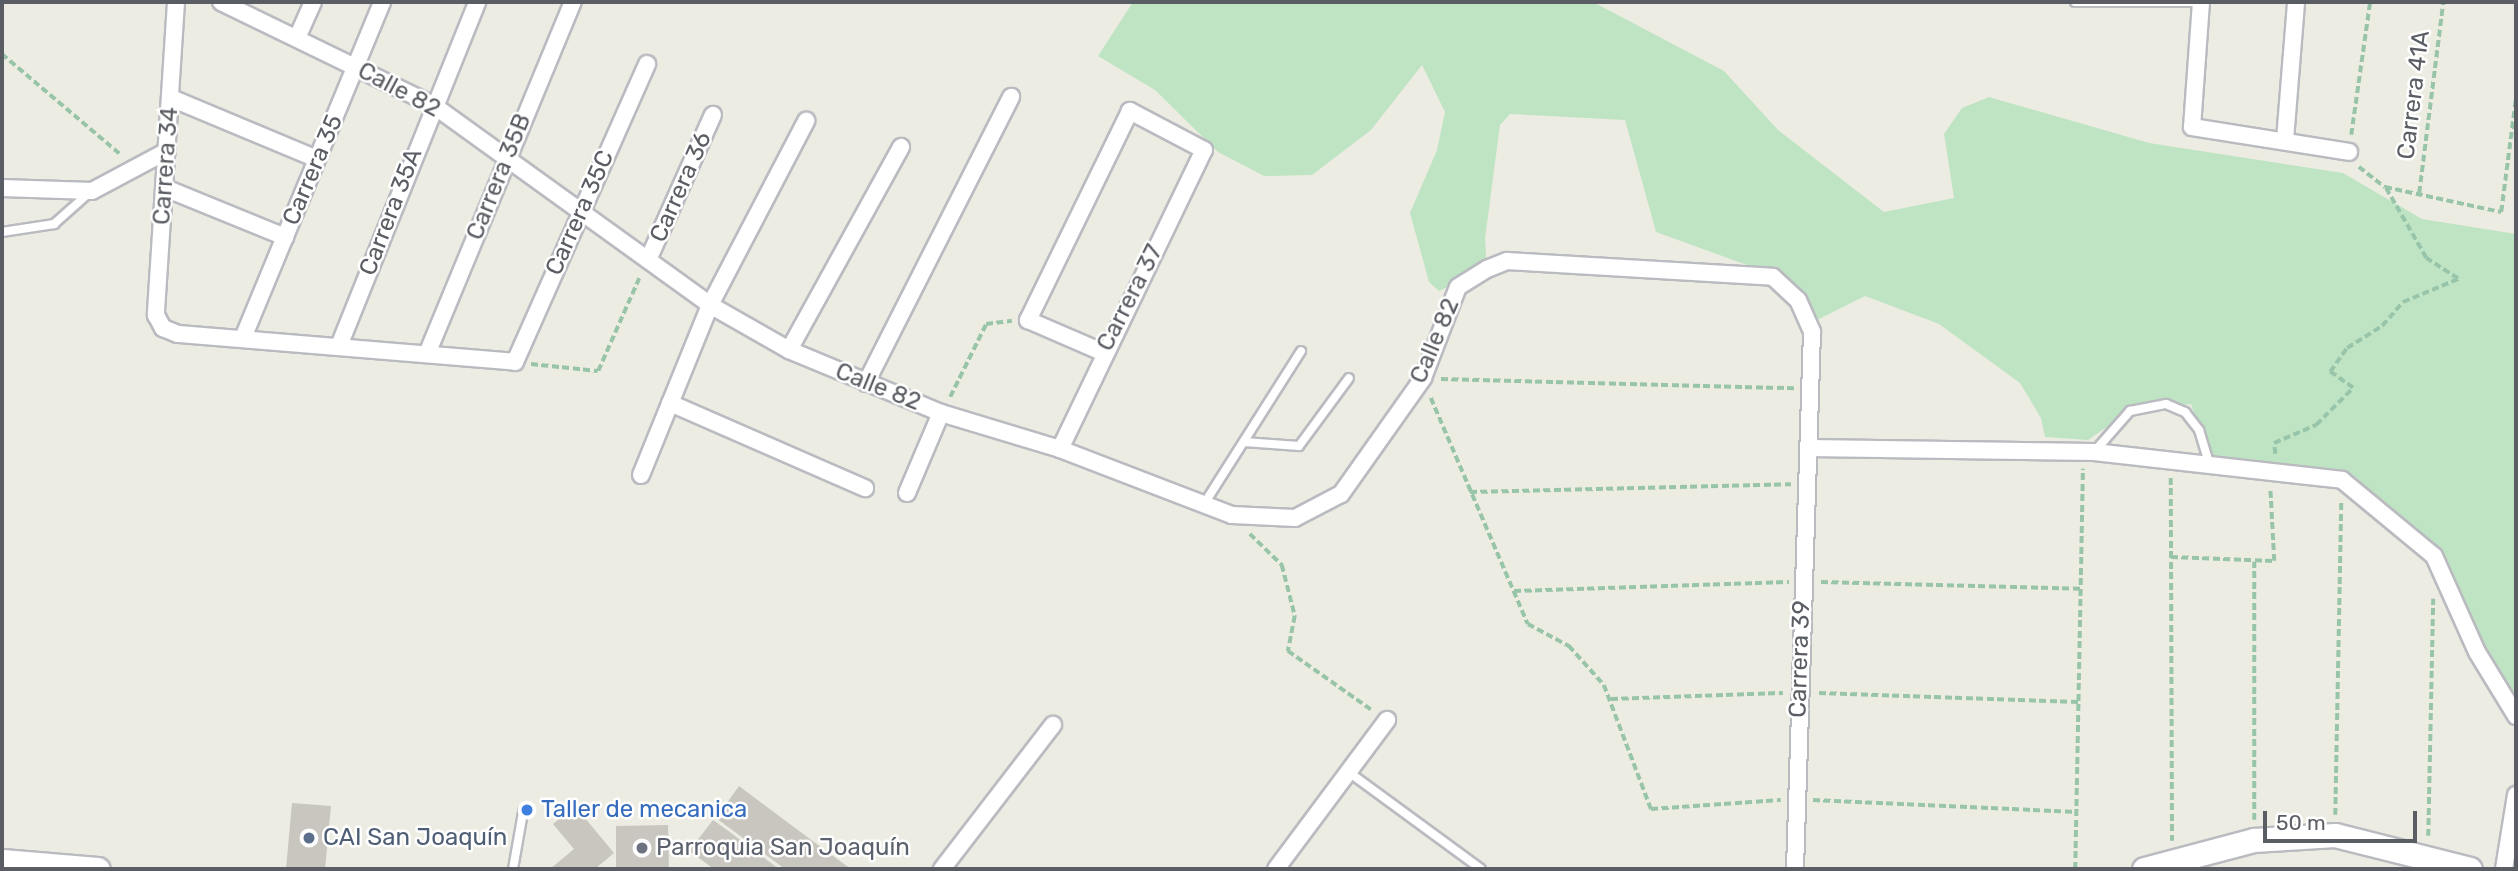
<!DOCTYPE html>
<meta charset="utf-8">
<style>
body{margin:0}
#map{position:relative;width:2518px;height:871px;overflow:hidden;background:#edece2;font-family:Rubik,sans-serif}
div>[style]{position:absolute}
.green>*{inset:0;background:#bfe4c3}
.building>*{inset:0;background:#c8c6bf}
.path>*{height:3.5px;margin-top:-1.75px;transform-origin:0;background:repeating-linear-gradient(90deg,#98c5aa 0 7px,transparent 0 10.5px)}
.roads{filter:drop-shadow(2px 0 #babbc1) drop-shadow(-2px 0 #babbc1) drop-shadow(0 2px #babbc1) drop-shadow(0 -2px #babbc1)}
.lane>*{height:8px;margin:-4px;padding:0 4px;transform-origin:4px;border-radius:4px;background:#fff}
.street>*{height:16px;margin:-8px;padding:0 8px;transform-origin:8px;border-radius:8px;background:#fff}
.secondary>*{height:23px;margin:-11.5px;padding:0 11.5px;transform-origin:11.5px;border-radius:11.5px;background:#fff}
.dots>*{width:19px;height:19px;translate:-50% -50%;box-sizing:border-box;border:4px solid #fff;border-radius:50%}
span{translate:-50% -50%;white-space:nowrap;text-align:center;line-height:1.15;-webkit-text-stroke:5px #fff;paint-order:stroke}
.street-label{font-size:24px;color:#5a5d63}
.shop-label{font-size:24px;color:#366cbe}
.left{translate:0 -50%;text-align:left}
.service-label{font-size:24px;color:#4e5e75}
.worship-label{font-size:24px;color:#5b616d}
.frame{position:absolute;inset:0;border:4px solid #5a5d63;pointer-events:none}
.scale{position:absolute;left:2263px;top:811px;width:154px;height:32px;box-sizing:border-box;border:4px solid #5a5d63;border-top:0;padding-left:9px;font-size:21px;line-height:24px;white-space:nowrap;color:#5a5d63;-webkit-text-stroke:5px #fff;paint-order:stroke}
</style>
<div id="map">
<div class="green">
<i style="clip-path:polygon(1133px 2px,1593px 2px,1724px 71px,1778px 130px,1884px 212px,1954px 198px,1944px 134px,1962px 108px,1989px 97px,2149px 143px,2343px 173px,2422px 219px,2516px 234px,2516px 704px,2477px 652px,2434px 556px,2356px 477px,2209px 462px,2191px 404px,2130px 411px,2088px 440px,2045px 437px,2041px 418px,2020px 383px,1939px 324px,1865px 296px,1817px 320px,1791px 281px,1656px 232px,1625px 120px,1510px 114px,1500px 125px,1485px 239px,1487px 269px,1439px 291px,1429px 282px,1410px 213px,1437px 150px,1445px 112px,1422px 65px,1371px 130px,1312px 175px,1264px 176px,1218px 152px,1155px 90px,1098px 56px)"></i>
</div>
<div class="building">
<i style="clip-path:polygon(739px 786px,822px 848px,851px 869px,785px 869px,716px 818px)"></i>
<i style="clip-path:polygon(292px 803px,331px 806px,325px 869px,286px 869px)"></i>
<i style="clip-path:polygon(575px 806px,614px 853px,595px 869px,550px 869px,574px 849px,553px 824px)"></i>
<i style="clip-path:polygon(713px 820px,727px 830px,779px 869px,714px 869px,689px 851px)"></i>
<i style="clip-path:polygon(668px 825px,669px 869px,616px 869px,616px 826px)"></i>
</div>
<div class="path">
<i style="left:2px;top:54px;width:156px;rotate:40.3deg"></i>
<i style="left:2351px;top:135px;width:134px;rotate:-81.9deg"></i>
<i style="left:2359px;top:167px;width:33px;rotate:38deg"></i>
<i style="left:2385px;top:187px;width:119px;rotate:12.2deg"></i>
<i style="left:2501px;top:212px;width:117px;rotate:-82.6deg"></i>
<i style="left:2419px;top:193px;width:193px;rotate:-82.8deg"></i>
<i style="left:531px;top:364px;width:67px;rotate:6deg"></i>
<i style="left:598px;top:371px;width:104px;rotate:-66.1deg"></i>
<i style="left:1441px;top:379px;width:353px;rotate:1.5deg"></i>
<i style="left:950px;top:397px;width:81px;rotate:-63.7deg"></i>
<i style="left:986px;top:324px;width:26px;rotate:-7deg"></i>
<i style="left:1431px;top:398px;width:246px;rotate:66.8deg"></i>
<i style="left:1528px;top:624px;width:47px;rotate:28.2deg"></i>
<i style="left:1569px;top:646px;width:52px;rotate:48.1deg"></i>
<i style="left:1604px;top:685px;width:133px;rotate:69.2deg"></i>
<i style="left:1651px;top:809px;width:130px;rotate:-4deg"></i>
<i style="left:2275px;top:454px;width:11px;rotate:-95deg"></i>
<i style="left:2274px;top:443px;width:46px;rotate:-23.2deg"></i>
<i style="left:2316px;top:425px;width:52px;rotate:-45deg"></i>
<i style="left:2353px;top:388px;width:28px;rotate:-145deg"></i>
<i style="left:2330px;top:372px;width:29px;rotate:-55deg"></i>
<i style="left:2347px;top:348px;width:41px;rotate:-32.2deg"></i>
<i style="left:2382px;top:326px;width:32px;rotate:-49deg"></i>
<i style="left:2403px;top:302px;width:60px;rotate:-22.7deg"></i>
<i style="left:2458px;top:279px;width:38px;rotate:-147deg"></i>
<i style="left:2426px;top:258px;width:82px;rotate:-120deg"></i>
<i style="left:2171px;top:478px;width:363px;rotate:89.8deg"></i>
<i style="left:1470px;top:492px;width:321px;rotate:-1.4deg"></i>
<i style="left:1250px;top:534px;width:45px;rotate:44.1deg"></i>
<i style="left:1282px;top:565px;width:53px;rotate:75.7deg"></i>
<i style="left:1295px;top:616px;width:36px;rotate:101deg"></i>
<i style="left:1288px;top:651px;width:104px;rotate:35.2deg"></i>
<i style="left:2171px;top:557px;width:103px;rotate:2.2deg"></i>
<i style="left:2274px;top:561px;width:73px;rotate:-93.1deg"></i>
<i style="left:1821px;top:582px;width:260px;rotate:1.5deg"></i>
<i style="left:1514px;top:591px;width:275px;rotate:-1.9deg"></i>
<i style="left:1819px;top:693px;width:260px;rotate:2deg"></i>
<i style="left:1611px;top:699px;width:172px;rotate:-2deg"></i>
<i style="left:1813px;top:800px;width:264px;rotate:2.6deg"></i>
<i style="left:2335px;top:815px;width:314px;rotate:-88.9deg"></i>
<i style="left:2254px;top:820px;width:258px;rotate:-90deg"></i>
<i style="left:2428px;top:836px;width:237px;rotate:-88.8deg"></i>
<i style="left:2075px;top:869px;width:400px;rotate:-88.9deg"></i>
</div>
<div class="roads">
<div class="lane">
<i style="left:2075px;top:2px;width:126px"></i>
<i style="left:2px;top:232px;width:53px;rotate:-8.7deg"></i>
<i style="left:54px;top:224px;width:48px;rotate:-41.6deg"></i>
<i style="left:1244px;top:442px;width:55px;rotate:4.2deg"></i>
<i style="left:1299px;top:446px;width:84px;rotate:-53.7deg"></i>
<i style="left:2094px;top:452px;width:55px;rotate:-48.7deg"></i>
<i style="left:2130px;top:411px;width:37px;rotate:-11deg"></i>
<i style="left:2166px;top:404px;width:21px;rotate:23deg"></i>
<i style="left:2185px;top:412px;width:23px;rotate:52deg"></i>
<i style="left:2199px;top:430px;width:34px;rotate:73deg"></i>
<i style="left:1204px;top:504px;width:181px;rotate:-57.6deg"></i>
<i style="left:1350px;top:773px;width:162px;rotate:36.2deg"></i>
<i style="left:513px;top:869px;width:58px;rotate:-80deg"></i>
</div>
<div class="street">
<i style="left:176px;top:2px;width:314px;rotate:93.7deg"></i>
<i style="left:156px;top:315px;width:15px;rotate:62deg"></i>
<i style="left:163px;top:328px;width:16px;rotate:22deg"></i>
<i style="left:178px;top:334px;width:338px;rotate:4.7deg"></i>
<i style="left:515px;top:362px;width:326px;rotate:-66.1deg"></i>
<i style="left:221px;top:2px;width:236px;rotate:25.9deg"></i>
<i style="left:433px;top:105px;width:342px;rotate:35.8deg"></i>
<i style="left:710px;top:305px;width:91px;rotate:29.7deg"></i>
<i style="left:789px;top:350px;width:165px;rotate:22.5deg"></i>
<i style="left:941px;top:413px;width:124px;rotate:16.8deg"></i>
<i style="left:1060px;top:449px;width:184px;rotate:21deg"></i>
<i style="left:1232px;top:515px;width:63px;rotate:2.7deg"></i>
<i style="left:1295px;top:518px;width:52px;rotate:-27.6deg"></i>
<i style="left:1341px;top:494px;width:142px;rotate:-54.7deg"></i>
<i style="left:1423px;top:378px;width:97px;rotate:-69deg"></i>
<i style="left:1458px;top:287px;width:34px;rotate:-32deg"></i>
<i style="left:1487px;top:269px;width:22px;rotate:-22deg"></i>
<i style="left:1507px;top:261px;width:266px;rotate:3.4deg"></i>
<i style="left:1773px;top:277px;width:34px;rotate:43deg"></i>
<i style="left:1798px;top:300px;width:35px;rotate:66deg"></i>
<i style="left:1812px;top:332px;width:537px;rotate:91.81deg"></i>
<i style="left:2201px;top:2px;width:125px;rotate:94.1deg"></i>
<i style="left:2192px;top:127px;width:159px;rotate:9deg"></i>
<i style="left:297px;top:38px;width:39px;rotate:-66deg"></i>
<i style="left:171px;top:98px;width:158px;rotate:22.7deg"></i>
<i style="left:2285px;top:140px;width:138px;rotate:-85.4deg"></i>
<i style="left:2px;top:188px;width:90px;rotate:1.9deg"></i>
<i style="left:92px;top:191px;width:85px;rotate:-28.1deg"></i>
<i style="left:165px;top:188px;width:130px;rotate:22.2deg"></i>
<i style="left:648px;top:260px;width:159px;rotate:-65.9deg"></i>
<i style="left:243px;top:338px;width:364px;rotate:-67.5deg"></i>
<i style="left:339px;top:346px;width:371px;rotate:-68.1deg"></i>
<i style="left:789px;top:350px;width:232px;rotate:-61.1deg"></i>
<i style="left:427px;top:354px;width:381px;rotate:-67.5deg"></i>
<i style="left:866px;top:383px;width:321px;rotate:-63.1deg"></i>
<i style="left:670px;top:403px;width:213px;rotate:23.6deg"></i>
<i style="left:1808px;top:448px;width:286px;rotate:0.8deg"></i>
<i style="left:2094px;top:452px;width:250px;rotate:6.4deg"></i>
<i style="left:2342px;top:480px;width:119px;rotate:39.6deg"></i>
<i style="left:2434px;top:556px;width:105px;rotate:65.9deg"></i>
<i style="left:2477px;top:652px;width:75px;rotate:58.6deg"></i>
<i style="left:1060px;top:449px;width:332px;rotate:-64.3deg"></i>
<i style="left:1204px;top:150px;width:84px;rotate:-152.2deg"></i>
<i style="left:1130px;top:111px;width:233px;rotate:116deg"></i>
<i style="left:1028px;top:320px;width:81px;rotate:23.4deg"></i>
<i style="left:641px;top:475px;width:183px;rotate:-67.9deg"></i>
<i style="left:710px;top:305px;width:208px;rotate:-62.4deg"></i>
<i style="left:907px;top:493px;width:87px;rotate:-67deg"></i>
<i style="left:942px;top:869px;width:182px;rotate:-52.4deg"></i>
<i style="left:1276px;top:869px;width:186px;rotate:-53.3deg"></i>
<i style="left:2504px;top:869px;width:75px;rotate:-80.8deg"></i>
</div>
<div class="secondary">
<i style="left:2px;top:861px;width:96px;rotate:4.8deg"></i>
<i style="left:2144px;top:869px;width:114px;rotate:-14.8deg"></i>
<i style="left:2254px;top:840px;width:81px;rotate:-3.5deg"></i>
<i style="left:2335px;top:835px;width:139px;rotate:14.1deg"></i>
</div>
</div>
<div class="dots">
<i style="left:527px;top:810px;background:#3f7fe0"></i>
<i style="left:309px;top:838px;background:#5c6f8a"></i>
<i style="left:642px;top:848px;background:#6b7280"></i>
</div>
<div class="street-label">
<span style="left:399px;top:90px;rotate:28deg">Calle 82</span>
<span style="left:2414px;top:95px;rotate:-83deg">Carrera 41A</span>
<span style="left:166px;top:166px;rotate:-86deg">Carrera 34</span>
<span style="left:313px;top:170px;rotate:-67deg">Carrera 35</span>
<span style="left:499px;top:177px;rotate:-68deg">Carrera 35B</span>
<span style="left:681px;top:187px;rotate:-66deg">Carrera 36</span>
<span style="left:391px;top:212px;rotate:-69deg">Carrera 35A</span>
<span style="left:580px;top:213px;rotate:-66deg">Carrera 35C</span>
<span style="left:1130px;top:298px;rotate:-63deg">Carrera 37</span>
<span style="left:1435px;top:341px;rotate:-67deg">Calle 82</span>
<span style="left:878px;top:387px;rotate:22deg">Calle 82</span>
<span style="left:1800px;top:659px;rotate:-88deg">Carrera 39</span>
</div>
<div class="shop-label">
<span class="left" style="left:541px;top:810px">Taller de mecanica</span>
</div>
<div class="service-label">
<span class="left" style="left:323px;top:838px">CAI San Joaquín</span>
</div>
<div class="worship-label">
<span class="left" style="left:656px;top:848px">Parroquia San Joaquín</span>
</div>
<div class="frame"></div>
<div class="scale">50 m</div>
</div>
